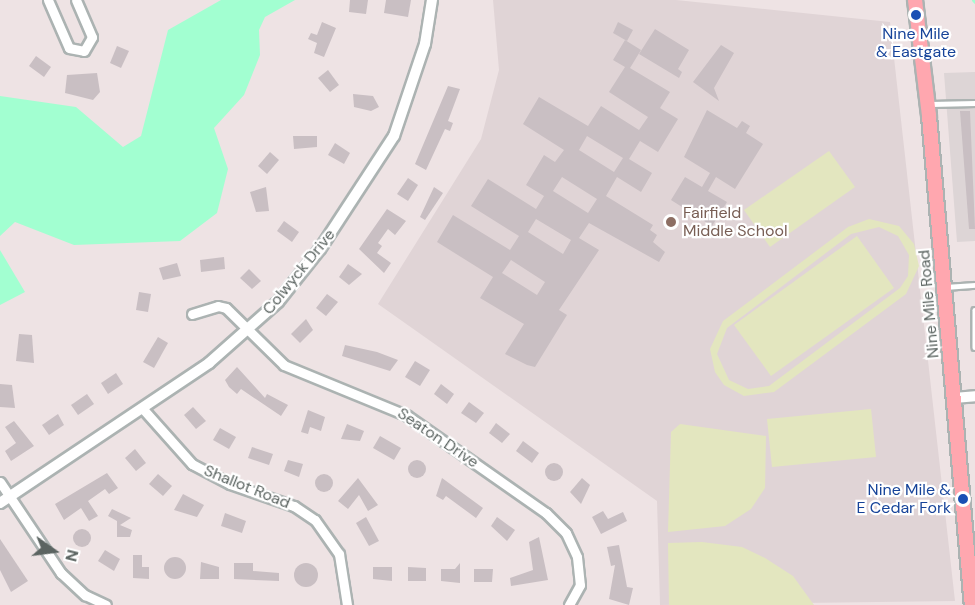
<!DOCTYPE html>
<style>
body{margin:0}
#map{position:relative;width:975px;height:605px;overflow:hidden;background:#eee3e4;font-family:"DM Sans",sans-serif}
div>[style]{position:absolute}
.industrial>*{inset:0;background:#ddd5d6}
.education>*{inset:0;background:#e0d4d6}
.green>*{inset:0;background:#e3e6bf}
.water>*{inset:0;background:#a2ffd1}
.stream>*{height:3px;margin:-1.5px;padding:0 1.5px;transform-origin:1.5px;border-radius:1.5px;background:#a2ffd1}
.building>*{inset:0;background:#c9bfc3}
.round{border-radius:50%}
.roads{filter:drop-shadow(2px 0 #acb3b2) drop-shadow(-2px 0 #acb3b2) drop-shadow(0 2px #acb3b2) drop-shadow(0 -2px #acb3b2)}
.service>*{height:4.5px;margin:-2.25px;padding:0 2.25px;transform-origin:2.25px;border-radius:2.25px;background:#fff}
.minor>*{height:9px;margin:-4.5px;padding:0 4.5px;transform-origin:4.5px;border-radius:4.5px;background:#fff}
.tertiary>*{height:10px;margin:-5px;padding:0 5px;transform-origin:5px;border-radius:5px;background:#fff}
.primary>*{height:14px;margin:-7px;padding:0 7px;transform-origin:7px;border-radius:7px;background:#ffa7af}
.dots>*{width:16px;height:16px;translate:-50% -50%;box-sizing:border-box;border:3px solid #fff;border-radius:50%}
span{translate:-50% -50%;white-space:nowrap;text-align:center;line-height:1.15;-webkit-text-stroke:4.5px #fff;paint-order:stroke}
.transit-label{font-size:16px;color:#164399}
.right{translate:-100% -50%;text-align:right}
.education-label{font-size:16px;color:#785e54}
.left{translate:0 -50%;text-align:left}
.street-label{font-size:16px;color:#5b6461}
.north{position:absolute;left:24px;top:521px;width:60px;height:60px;-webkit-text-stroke:4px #fff;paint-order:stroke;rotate:104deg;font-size:16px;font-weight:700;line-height:24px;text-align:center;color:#5b6461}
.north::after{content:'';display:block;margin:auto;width:21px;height:27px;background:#5b6461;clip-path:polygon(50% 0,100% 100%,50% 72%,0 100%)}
</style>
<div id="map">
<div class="industrial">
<i style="clip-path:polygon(975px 72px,975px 241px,957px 242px,944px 73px)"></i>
</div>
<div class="education">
<i style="clip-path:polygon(493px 0,676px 0,890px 22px,955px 601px,660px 605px,657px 501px,378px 304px,481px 139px,499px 70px)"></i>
</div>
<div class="green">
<i style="clip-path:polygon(829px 151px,855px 187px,770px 247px,744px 210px)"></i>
<i style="clip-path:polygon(evenodd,869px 219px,899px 226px,914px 244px,919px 266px,906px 294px,774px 392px,744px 396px,724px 385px,715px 372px,710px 349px,723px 321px,848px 227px,869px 219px,879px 227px,898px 236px,909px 255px,908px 276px,900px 288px,769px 386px,748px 389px,729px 380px,717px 354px,727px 328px,851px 234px,879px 227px)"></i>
<i style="clip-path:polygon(857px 236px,894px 288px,771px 376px,734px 325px)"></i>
<i style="clip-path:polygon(871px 409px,876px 457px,772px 467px,767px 419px)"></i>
<i style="clip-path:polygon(680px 424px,766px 436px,765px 488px,751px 509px,725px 526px,668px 532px,671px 432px)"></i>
<i style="clip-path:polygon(702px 542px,742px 547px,765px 558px,793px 576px,814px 605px,669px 605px,668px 543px)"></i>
</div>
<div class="water">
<i style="clip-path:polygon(221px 0,295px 0,265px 17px,259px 30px,260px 55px,244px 95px,214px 128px,228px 169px,217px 213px,180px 241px,74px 245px,15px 222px,0 236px,0 96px,76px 107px,123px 147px,141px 136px,168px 30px)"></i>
<i style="clip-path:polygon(0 250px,25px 292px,0 305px)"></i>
</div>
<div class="stream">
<i style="left:973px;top:0;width:3px;rotate:45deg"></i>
</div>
<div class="building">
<i style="clip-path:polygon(350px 0,368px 0,366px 14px,349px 12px)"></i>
<i style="clip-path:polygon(386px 0,411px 0,408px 17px,384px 13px)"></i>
<i style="clip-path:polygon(322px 22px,336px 28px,324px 57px,314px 53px,317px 43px,308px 39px,311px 33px,317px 35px)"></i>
<i style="clip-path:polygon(618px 22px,633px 30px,627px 41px,613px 33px)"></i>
<i style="clip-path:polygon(655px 29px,689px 50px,678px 69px,682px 72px,679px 78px,639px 54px)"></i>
<i style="clip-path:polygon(evenodd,625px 40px,641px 50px,630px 68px,670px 92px,660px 108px,678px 119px,658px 152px,640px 141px,629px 159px,652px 173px,641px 192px,617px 177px,606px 196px,653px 225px,650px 230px,657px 235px,653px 242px,665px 252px,659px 262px,589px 223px,579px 238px,599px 250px,559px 310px,567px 315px,535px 367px,527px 365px,505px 354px,524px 324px,480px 298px,493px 277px,437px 242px,453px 215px,510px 250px,519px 236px,471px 206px,488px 179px,536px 209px,544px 196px,526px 185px,544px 155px,555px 162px,564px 150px,523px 124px,539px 97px,588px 126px,601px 106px,639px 130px,648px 117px,609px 92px,625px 67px,613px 60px,625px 40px,587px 136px,623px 158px,614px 172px,579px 150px,587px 136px,625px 40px,562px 177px,597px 199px,588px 213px,553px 191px,562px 177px,625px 40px,536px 219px,571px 240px,563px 254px,528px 232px,536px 219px,625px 40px,511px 260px,545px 282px,537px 295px,502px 273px,511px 260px)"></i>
<i style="clip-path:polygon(721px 45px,734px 53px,714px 88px,719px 101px,693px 82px)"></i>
<i style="clip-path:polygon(117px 46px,129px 51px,121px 68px,110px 63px)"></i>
<i style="clip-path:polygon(36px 56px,51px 67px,44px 77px,29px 66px)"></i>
<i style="clip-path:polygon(328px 70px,339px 85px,330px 92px,318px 78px)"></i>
<i style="clip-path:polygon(97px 73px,100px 92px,93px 100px,65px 93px,67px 75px)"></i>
<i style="clip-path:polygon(448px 86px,460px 89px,448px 121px,453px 123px,450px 131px,445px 129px,426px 170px,415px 164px)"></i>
<i style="clip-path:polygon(353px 94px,373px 96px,379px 107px,371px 111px,354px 107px)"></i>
<i style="clip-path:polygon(707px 110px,737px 128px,742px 121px,750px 126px,746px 133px,763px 144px,735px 189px,716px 177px,708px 191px,727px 202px,712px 226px,671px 200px,685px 177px,702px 187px,710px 173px,684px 157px)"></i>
<i style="clip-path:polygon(960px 111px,970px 111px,975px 229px,969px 229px)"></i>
<i style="clip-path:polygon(293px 136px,317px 136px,317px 147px,294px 149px)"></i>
<i style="clip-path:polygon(335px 143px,350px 153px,344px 164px,328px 155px)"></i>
<i style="clip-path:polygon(270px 152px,279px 160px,267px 174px,258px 166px)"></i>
<i style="clip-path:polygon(408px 178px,418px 185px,408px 201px,397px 194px)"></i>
<i style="clip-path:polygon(266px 187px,269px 211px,256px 212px,250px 192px)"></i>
<i style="clip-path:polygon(434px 187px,443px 193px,425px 220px,420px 217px)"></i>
<i style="clip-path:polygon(387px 209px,406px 221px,395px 235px,388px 229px,378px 243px,382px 246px,377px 253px,391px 263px,384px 273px,359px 249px)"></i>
<i style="clip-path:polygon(284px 221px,299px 232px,292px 242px,277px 231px)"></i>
<i style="clip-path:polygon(224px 257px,225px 269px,201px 272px,200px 260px)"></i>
<i style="clip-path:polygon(177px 263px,181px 276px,163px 280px,159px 268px)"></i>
<i style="clip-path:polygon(348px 264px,362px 274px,349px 285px,339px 277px)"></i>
<i style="clip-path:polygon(249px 269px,261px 281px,252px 289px,240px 278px)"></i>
<i style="clip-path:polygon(139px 292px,151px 294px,148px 312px,136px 310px)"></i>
<i style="clip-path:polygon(327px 294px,338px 302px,326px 316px,316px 308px)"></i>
<i style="clip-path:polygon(306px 319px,313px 330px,300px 343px,291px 334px)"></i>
<i style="clip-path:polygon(19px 334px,32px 335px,34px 363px,16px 361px)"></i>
<i style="clip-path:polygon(158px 337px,168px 343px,154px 368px,143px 362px)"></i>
<i style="clip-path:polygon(345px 345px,377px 352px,398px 360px,390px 371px,342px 356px)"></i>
<i style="clip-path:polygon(415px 361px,430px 370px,420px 386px,405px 377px)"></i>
<i style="clip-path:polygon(237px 367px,265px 398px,267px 394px,288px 405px,281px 416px,241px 389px,237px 394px,229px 387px,225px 380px)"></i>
<i style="clip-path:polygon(116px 373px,123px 384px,108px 394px,101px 383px)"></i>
<i style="clip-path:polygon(0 384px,12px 385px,15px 408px,0 407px)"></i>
<i style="clip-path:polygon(441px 384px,454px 394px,447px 404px,434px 394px)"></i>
<i style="clip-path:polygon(87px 394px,94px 404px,78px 415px,71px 405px)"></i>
<i style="clip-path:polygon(469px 402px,484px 413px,476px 423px,461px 413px)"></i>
<i style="clip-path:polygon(193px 407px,206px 421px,196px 429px,184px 415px)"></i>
<i style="clip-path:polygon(308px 410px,325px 417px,321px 431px,310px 427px,308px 434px,301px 432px)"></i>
<i style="clip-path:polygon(58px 414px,64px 425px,49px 435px,42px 425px)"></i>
<i style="clip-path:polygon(14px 421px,34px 446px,11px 461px,5px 451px,16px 443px,5px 427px)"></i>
<i style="clip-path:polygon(496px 423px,510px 434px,502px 443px,489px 433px)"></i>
<i style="clip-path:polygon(347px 424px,364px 431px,360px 441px,341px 439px)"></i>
<i style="clip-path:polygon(220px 428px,236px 437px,229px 449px,213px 440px)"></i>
<i style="clip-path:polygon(380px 436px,401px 448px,394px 460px,373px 448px)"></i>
<i style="clip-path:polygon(523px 441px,539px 453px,532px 463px,516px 451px)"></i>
<i style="clip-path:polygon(252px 447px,273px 454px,269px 465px,248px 458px)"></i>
<i style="clip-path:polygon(135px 449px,146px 463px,136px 471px,125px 458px)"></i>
<i style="clip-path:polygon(288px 460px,303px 464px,299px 477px,284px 471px)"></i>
<i class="round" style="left:408px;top:460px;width:18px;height:18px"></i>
<i class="round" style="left:545px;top:463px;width:18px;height:18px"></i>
<i style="clip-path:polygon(107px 473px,118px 488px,109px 494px,105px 489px,88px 501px,98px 516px,89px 521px,81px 508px,64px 520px,55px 504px)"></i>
<i style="clip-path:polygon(158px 474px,172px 486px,163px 496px,149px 484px)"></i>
<i class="round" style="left:315px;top:474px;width:18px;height:18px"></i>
<i style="clip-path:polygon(358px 478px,378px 505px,368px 511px,359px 495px,348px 509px,338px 501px)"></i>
<i style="clip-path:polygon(442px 478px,483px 508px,476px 518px,446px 496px,443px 500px,436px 496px)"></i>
<i style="clip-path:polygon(582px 478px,590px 485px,581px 504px,570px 492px)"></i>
<i style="clip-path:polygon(183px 494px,204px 505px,197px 517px,174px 510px)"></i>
<i style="clip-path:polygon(112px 509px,131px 518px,120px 525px,132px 530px,130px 537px,117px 537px,117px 521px,108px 516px)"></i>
<i style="clip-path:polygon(603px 511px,608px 519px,623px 512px,627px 521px,601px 534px,592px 517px)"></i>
<i style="clip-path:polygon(225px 513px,246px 521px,242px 533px,221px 526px)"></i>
<i style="clip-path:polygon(366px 517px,379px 541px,369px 546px,356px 523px)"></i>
<i style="clip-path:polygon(497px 517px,515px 530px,507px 541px,491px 526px)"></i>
<i class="round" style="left:73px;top:529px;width:18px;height:18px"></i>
<i style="clip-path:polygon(539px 537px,548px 580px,511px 586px,510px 578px,533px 570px,529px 542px)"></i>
<i style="clip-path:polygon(0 539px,28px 581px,11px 592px,0 570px)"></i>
<i style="clip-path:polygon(619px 545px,627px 587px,633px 588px,629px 605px,609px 599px,615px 565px,611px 566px,607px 547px)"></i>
<i style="clip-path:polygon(105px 550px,120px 559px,114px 571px,98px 561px)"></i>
<i style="clip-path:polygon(133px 555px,142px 555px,142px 567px,149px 567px,149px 579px,133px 578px)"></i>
<i class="round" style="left:164px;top:557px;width:22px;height:22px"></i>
<i style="clip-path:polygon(201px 562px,219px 567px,219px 579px,200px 579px)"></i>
<i style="clip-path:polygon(234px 563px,253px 563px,253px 571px,279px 573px,279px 581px,234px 579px)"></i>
<i style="clip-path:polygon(460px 563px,460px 583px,441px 581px,441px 569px,455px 569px)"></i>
<i class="round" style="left:294px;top:563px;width:24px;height:24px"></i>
<i style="clip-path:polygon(373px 567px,392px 567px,392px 581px,373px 579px)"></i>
<i style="clip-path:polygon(408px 567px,426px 568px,426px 581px,408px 581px)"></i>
<i style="clip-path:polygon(474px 569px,493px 569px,492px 582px,474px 582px)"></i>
</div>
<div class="roads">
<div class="service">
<i style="left:931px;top:104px;width:44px;rotate:-1.3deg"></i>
<i style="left:945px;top:287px;width:30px;rotate:-4deg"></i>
<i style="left:975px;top:310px;width:37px;rotate:90deg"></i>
</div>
<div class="minor">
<i style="left:48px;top:0;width:52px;rotate:66.4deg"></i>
<i style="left:69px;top:48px;width:15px;rotate:11deg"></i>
<i style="left:84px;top:51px;width:16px;rotate:-60deg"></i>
<i style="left:92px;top:37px;width:40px;rotate:-113.4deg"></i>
<i style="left:192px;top:314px;width:27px;rotate:-17deg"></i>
<i style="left:218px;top:306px;width:8px;rotate:14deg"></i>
<i style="left:226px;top:308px;width:81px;rotate:44.5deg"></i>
<i style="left:284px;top:365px;width:132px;rotate:22.3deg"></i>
<i style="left:406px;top:415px;width:171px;rotate:35deg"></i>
<i style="left:546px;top:513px;width:28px;rotate:45deg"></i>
<i style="left:566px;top:533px;width:26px;rotate:65deg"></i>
<i style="left:577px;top:557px;width:28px;rotate:84deg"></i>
<i style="left:580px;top:585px;width:23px;rotate:119deg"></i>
<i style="left:143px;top:409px;width:74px;rotate:48.3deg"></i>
<i style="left:192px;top:464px;width:43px;rotate:27.8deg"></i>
<i style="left:230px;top:484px;width:68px;rotate:19deg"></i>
<i style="left:294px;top:506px;width:25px;rotate:34deg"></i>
<i style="left:315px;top:520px;width:42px;rotate:54.8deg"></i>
<i style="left:339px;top:554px;width:52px;rotate:81.1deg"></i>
<i style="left:0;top:482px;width:110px;rotate:56.2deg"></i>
<i style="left:61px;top:573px;width:33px;rotate:43deg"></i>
<i style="left:85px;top:595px;width:23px;rotate:25deg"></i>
</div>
<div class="tertiary">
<i style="left:954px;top:398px;width:21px;rotate:-5deg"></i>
<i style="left:0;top:503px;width:252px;rotate:-33.8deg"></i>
<i style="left:209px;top:363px;width:92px;rotate:-41.5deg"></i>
<i style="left:278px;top:302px;width:68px;rotate:-51.6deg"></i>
<i style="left:320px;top:249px;width:135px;rotate:-56.8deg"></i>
<i style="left:394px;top:136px;width:97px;rotate:-71.4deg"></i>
<i style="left:425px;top:44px;width:45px;rotate:-81deg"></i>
</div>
<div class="primary">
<i style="left:915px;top:0;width:117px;rotate:83.1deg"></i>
<i style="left:929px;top:116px;width:491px;rotate:85deg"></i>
</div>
</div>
<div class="dots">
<i style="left:916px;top:15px;background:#1a4fb4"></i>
<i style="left:671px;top:222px;background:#8d6e63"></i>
<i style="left:963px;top:499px;background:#1a4fb4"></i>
</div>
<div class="transit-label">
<span style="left:916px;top:43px">Nine Mile<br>&amp; Eastgate</span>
<span class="right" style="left:951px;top:499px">Nine Mile &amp;<br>E Cedar Fork</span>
</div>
<div class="education-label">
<span class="left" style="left:683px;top:222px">Fairfield<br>Middle School</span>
</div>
<div class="street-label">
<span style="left:299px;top:272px;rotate:-51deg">Colwyck Drive</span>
<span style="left:929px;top:304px;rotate:-95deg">Nine Mile Road</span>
<span style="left:438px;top:438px;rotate:34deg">Seaton Drive</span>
<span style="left:247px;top:487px;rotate:22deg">Shallot Road</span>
</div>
<div class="north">N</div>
</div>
